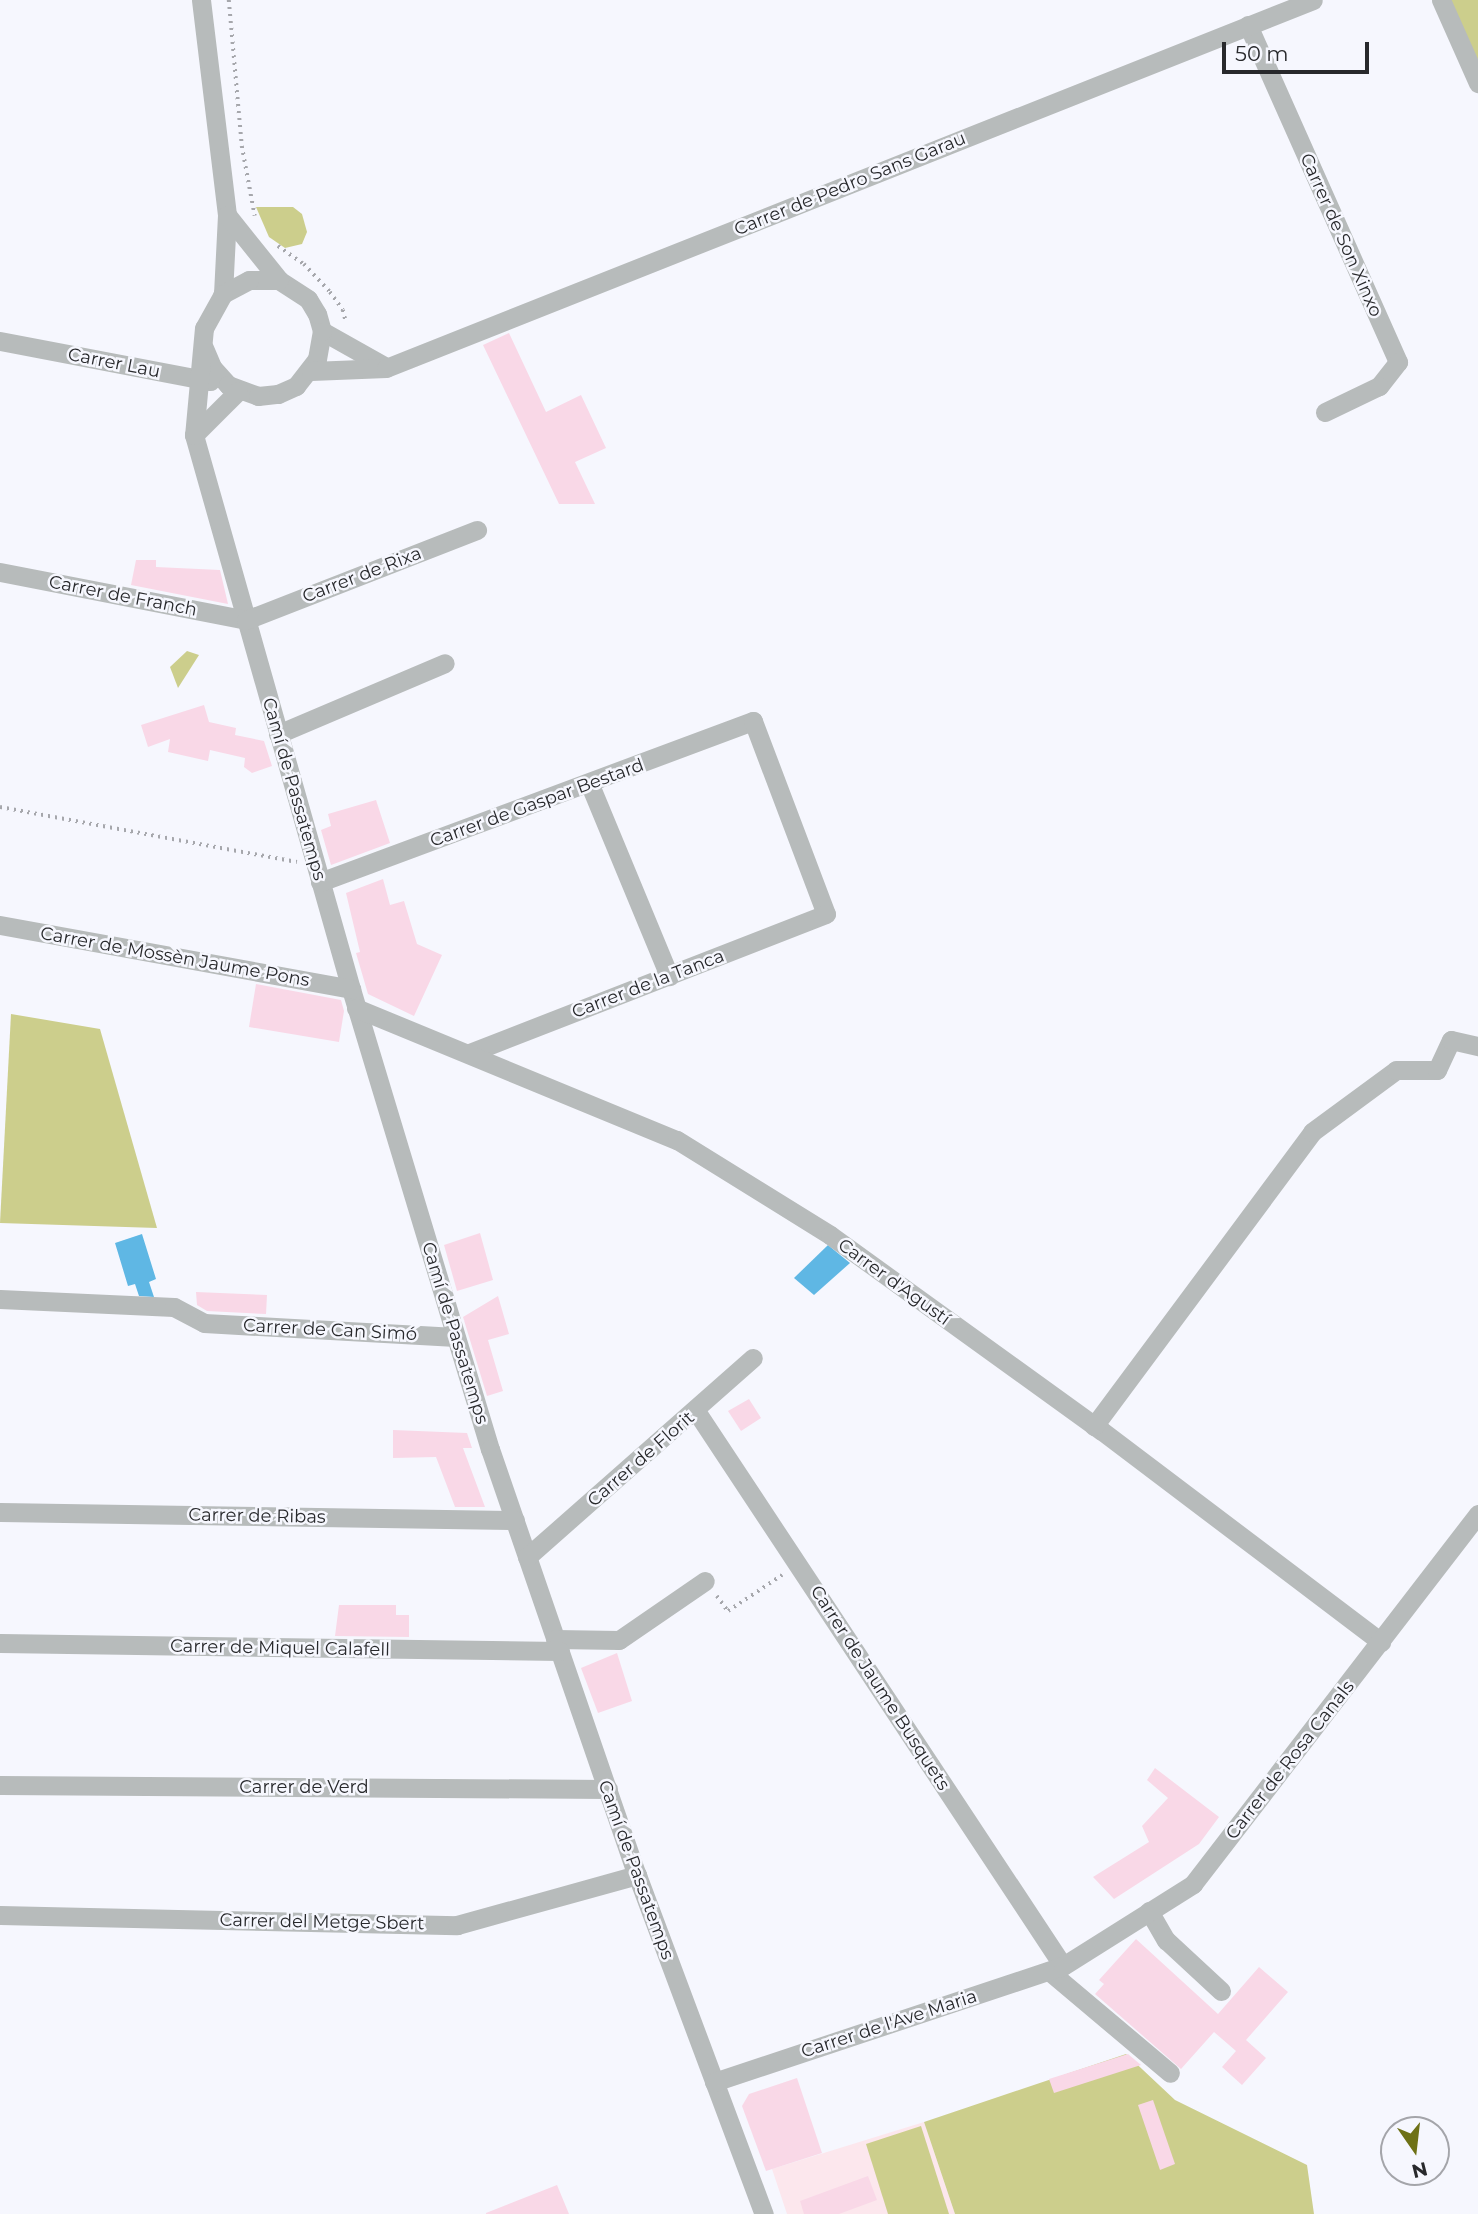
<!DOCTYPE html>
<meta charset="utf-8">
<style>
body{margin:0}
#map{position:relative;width:1478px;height:2214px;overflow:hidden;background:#f6f7fe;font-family:Montserrat,sans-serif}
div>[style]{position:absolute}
.education>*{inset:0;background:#fce7ed}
.green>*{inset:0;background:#ccce8c}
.water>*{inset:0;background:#5fb7e4}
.building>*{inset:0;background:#f9d8e7}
.path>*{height:3.5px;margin-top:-1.75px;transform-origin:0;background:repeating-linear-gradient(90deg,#a6a7ac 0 2px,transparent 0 7px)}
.street>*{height:19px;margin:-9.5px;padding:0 9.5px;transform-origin:9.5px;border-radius:9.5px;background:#b7bbbb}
span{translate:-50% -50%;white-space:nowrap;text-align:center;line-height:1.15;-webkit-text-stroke:5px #f6f7fe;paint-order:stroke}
.street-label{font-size:18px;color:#28292c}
.north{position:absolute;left:1380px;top:2116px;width:70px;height:70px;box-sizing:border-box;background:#f6f7fe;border:2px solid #a4a5aa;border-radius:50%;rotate:166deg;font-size:19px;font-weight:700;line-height:28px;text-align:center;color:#28292c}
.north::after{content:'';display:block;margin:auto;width:24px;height:32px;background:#6e7116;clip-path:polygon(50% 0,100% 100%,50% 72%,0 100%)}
.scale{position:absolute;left:1222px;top:42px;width:147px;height:32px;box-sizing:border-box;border:4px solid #28292c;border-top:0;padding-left:9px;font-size:21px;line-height:24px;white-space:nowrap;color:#28292c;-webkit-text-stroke:5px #f6f7fe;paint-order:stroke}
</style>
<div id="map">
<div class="education">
<i style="clip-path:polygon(924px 2122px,955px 2214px,787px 2214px,772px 2169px)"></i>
</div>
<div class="green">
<i style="clip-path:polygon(1450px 0,1478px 0,1478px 61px)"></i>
<i style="clip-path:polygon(256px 207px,293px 207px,302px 214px,307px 232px,302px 244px,285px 248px,269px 237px)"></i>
<i style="clip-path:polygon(187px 651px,199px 655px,178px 688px,170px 667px)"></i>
<i style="clip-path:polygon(11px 1014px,100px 1029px,157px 1228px,0 1223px)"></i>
<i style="clip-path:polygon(1126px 2054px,1175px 2100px,1307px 2165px,1314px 2214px,955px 2214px,924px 2122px)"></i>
<i style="clip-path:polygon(921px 2126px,949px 2214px,888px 2214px,866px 2144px)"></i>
</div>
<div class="water">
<i style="clip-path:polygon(142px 1234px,156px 1279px,149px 1282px,154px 1297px,139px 1296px,135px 1284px,128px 1286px,115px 1243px)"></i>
<i style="clip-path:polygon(828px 1245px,850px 1263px,814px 1295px,794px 1278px)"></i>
</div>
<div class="building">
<i style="clip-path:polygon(509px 333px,546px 412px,581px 395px,606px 448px,575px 462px,595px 504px,559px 504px,483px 345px)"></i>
<i style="clip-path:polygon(136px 560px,156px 560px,156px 567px,220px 570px,228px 604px,131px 585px)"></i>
<i style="clip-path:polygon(204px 705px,209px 722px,236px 728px,235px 735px,264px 741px,272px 766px,252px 773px,244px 767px,245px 758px,210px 750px,208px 761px,168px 752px,170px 739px,148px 747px,141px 725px)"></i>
<i style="clip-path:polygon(376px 800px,390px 843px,331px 865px,321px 830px,331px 826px,328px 814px)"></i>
<i style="clip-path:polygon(383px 879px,390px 905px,404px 901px,417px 944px,442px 955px,414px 1016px,368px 994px,356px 953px,360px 952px,346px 893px)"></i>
<i style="clip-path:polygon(256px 984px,341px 1000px,344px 1011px,339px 1042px,249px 1027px)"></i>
<i style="clip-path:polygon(480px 1233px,493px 1280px,457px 1291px,444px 1245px)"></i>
<i style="clip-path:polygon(196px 1292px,267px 1295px,266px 1314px,207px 1311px,197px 1305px)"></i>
<i style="clip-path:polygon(498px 1296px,509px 1334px,488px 1340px,503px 1391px,487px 1396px,463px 1317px)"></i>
<i style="clip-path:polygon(749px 1399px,761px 1418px,741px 1431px,728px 1411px)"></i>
<i style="clip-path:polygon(393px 1430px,467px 1433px,472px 1448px,463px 1448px,485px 1507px,455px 1507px,436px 1457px,393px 1458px)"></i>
<i style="clip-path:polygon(339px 1605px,396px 1605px,396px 1615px,409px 1615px,409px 1637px,335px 1636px)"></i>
<i style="clip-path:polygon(617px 1653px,632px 1701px,598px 1713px,581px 1668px)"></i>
<i style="clip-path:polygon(1155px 1768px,1219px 1817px,1199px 1844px,1114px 1899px,1093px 1877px,1149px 1842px,1142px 1826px,1168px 1798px,1147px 1780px)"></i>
<i style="clip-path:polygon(1136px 1939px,1218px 2014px,1259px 1967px,1288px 1992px,1246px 2040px,1266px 2058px,1242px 2085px,1222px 2067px,1236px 2051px,1214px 2032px,1181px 2069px,1095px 1994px,1104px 1984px,1099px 1980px)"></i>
<i style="clip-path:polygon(1128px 2054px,1141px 2065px,1054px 2093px,1049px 2079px)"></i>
<i style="clip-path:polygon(797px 2078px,822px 2153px,766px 2171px,742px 2106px,749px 2094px)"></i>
<i style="clip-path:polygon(1153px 2100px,1175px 2164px,1160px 2170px,1138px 2105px)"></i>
<i style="clip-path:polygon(868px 2176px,877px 2200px,839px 2214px,804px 2214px,800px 2201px)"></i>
<i style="clip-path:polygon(557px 2185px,569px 2214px,486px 2214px,486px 2213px)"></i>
</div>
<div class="path">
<i style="left:229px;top:0;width:147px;rotate:84.9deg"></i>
<i style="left:242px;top:146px;width:71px;rotate:79.5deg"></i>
<i style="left:278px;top:246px;width:32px;rotate:35deg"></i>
<i style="left:304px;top:264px;width:38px;rotate:47deg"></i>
<i style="left:330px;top:292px;width:22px;rotate:54deg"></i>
<i style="left:343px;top:310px;width:12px;rotate:76deg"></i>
<i style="left:0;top:807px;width:302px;rotate:10.5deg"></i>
<i style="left:717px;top:1596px;width:19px;rotate:54deg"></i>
<i style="left:728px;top:1611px;width:65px;rotate:-33.7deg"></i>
</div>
<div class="street">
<i style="left:201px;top:0;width:217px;rotate:83.1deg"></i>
<i style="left:227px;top:215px;width:79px;rotate:92.9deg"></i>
<i style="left:1441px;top:0;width:91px;rotate:66deg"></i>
<i style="left:1248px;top:25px;width:369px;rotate:66deg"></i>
<i style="left:1398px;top:362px;width:31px;rotate:128deg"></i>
<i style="left:1379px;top:386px;width:60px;rotate:154.3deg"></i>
<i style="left:227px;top:215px;width:83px;rotate:51.3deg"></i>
<i style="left:322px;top:331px;width:73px;rotate:29.4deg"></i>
<i style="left:0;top:341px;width:214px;rotate:10.8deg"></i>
<i style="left:204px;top:348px;width:21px;rotate:67deg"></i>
<i style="left:212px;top:367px;width:24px;rotate:48deg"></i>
<i style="left:228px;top:385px;width:32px;rotate:20deg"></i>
<i style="left:258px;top:396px;width:20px;rotate:-6deg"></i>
<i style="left:278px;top:394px;width:20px;rotate:-24deg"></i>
<i style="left:296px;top:386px;width:34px;rotate:-52deg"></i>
<i style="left:317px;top:359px;width:28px;rotate:-80deg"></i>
<i style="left:322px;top:331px;width:18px;rotate:-106deg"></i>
<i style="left:317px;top:314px;width:17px;rotate:-121deg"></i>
<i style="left:308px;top:299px;width:35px;rotate:-147deg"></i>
<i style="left:279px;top:280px;width:30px;rotate:180deg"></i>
<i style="left:249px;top:280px;width:30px;rotate:152deg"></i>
<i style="left:223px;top:294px;width:39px;rotate:119deg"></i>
<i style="left:204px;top:328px;width:107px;rotate:95.3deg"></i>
<i style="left:194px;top:435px;width:576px;rotate:74.18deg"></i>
<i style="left:351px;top:989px;width:481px;rotate:73.2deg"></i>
<i style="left:490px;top:1449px;width:451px;rotate:71deg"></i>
<i style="left:637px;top:1875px;width:362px;rotate:69.5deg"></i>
<i style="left:311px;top:371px;width:75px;rotate:-2.3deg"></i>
<i style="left:386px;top:368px;width:997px;rotate:-21.65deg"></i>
<i style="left:194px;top:435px;width:62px;rotate:-45deg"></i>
<i style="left:0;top:572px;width:251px;rotate:11deg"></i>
<i style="left:246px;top:620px;width:248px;rotate:-21.3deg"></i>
<i style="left:278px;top:734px;width:181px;rotate:-23deg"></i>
<i style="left:590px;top:785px;width:207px;rotate:67.5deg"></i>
<i style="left:320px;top:882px;width:462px;rotate:-20.4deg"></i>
<i style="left:753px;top:721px;width:206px;rotate:69.3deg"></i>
<i style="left:826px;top:914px;width:383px;rotate:158.7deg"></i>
<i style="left:0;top:925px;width:357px;rotate:10.3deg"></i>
<i style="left:356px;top:1008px;width:347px;rotate:22.4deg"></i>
<i style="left:677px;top:1140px;width:180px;rotate:31.8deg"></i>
<i style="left:830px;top:1235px;width:335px;rotate:35.8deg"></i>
<i style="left:1102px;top:1431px;width:350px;rotate:37.1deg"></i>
<i style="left:0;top:1299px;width:174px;rotate:2.6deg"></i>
<i style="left:174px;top:1307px;width:34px;rotate:28deg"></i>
<i style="left:204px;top:1323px;width:252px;rotate:3.2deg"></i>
<i style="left:696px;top:1411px;width:665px;rotate:56.52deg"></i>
<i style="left:1094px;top:1426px;width:366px;rotate:-53.4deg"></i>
<i style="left:1312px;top:1132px;width:104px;rotate:-36.4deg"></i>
<i style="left:1396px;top:1070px;width:41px"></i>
<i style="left:1437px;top:1070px;width:33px;rotate:-65deg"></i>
<i style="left:1451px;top:1040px;width:28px;rotate:13deg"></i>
<i style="left:0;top:1512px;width:515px;rotate:0.89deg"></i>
<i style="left:527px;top:1557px;width:301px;rotate:-41.4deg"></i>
<i style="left:555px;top:1639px;width:64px;rotate:0.9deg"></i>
<i style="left:619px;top:1640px;width:104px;rotate:-34.5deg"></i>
<i style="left:0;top:1643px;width:560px;rotate:0.82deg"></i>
<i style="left:0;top:1785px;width:608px;rotate:0.38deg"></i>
<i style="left:1149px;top:1911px;width:34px;rotate:60deg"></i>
<i style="left:1166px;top:1940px;width:75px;rotate:42.8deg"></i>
<i style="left:0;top:1915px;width:457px;rotate:1.3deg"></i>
<i style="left:457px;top:1925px;width:187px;rotate:-15.5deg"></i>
<i style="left:1049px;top:1971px;width:158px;rotate:40.1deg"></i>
<i style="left:714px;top:2082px;width:368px;rotate:-18.4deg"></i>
<i style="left:1063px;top:1966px;width:154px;rotate:-32.2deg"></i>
<i style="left:1193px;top:1884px;width:467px;rotate:-52.4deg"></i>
</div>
<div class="street-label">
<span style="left:850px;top:184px;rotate:-22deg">Carrer de Pedro Sans Garau</span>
<span style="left:1341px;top:235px;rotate:66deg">Carrer de Son Xinxo</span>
<span style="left:114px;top:363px;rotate:11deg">Carrer Lau</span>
<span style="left:362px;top:575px;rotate:-21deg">Carrer de Rixa</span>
<span style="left:123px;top:596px;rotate:11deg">Carrer de Franch</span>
<span style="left:294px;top:789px;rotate:74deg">Camí de Passatemps</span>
<span style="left:537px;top:803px;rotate:-20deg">Carrer de Gaspar Bestard</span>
<span style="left:175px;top:957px;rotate:10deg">Carrer de Mossèn Jaume Pons</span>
<span style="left:648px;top:984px;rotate:-21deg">Carrer de la Tanca</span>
<span style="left:894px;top:1282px;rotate:36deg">Carrer d'Agustí</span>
<span style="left:330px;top:1330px;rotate:3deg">Carrer de Can Simó</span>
<span style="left:455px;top:1333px;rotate:73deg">Camí de Passatemps</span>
<span style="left:641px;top:1459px;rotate:-41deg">Carrer de Florit</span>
<span style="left:257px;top:1516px;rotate:1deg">Carrer de Ribas</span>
<span style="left:280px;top:1648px;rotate:1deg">Carrer de Miquel Calafell</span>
<span style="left:880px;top:1688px;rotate:57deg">Carrer de Jaume Busquets</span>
<span style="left:1290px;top:1760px;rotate:-52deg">Carrer de Rosa Canals</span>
<span style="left:304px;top:1787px">Carrer de Verd</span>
<span style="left:636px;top:1870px;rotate:70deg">Camí de Passatemps</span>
<span style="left:322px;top:1922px;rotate:1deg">Carrer del Metge Sbert</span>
<span style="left:889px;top:2024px;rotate:-18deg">Carrer de l'Ave Maria</span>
</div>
<div class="north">N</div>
<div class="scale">50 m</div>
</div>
